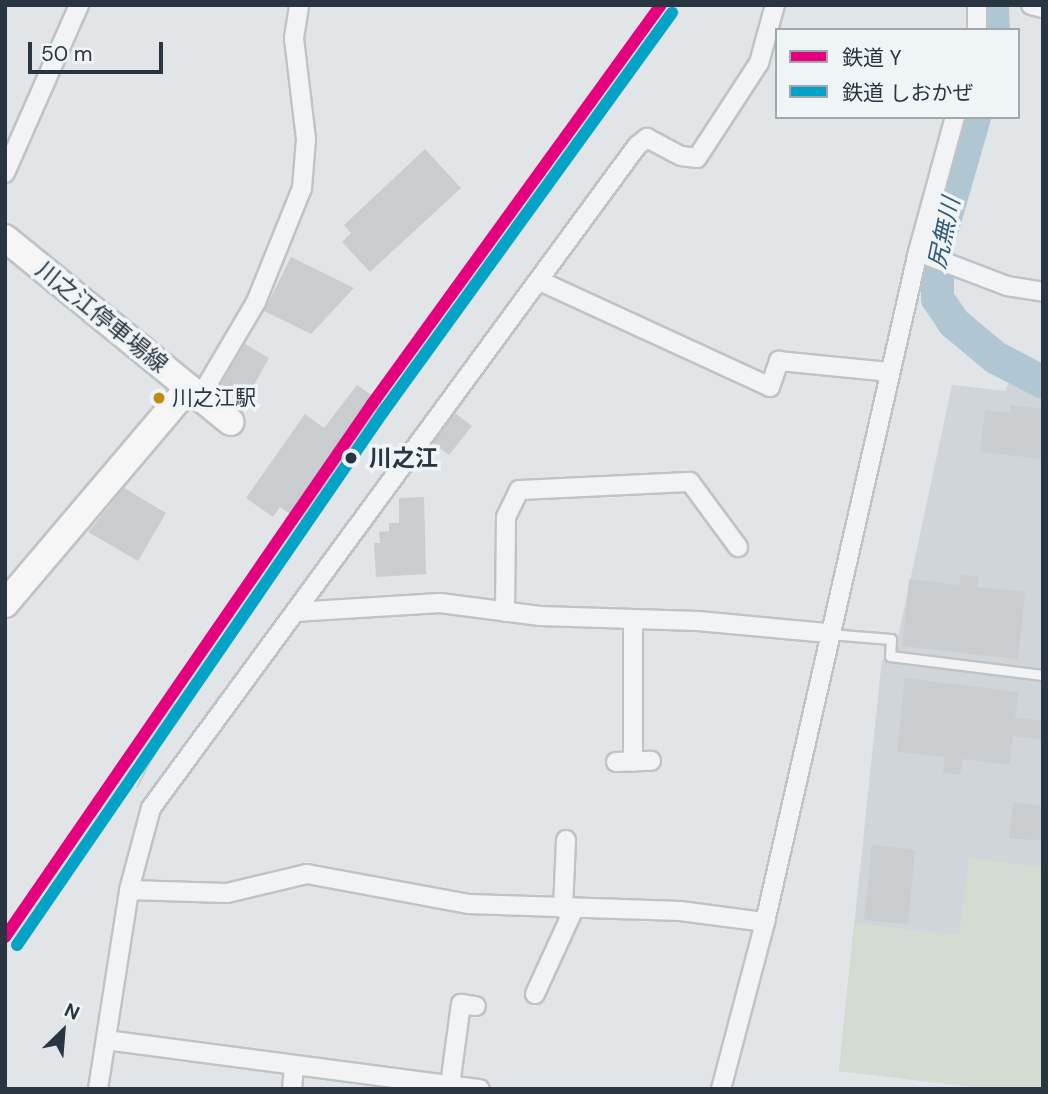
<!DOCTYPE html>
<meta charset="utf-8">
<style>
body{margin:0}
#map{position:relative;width:1048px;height:1094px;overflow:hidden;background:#e2e5e7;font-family:"DM Sans","Noto Sans JP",sans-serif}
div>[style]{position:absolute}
.built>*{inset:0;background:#d0d5da}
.green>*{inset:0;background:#d4dbd2}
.river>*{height:33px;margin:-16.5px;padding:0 16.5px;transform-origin:16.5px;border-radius:16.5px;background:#b0c6d2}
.building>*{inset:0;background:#cacdcf}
.roads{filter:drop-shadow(2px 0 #c0c3c5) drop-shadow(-2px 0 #c0c3c5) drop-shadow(0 2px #c0c3c5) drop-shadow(0 -2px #c0c3c5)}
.lane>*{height:9px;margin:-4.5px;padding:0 4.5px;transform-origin:4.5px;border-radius:4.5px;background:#f1f3f4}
.street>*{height:18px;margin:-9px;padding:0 9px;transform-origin:9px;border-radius:9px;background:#f1f3f4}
.secondary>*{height:26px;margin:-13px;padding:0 13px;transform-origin:13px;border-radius:13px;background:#f6f6f6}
.rail>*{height:8px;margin-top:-4px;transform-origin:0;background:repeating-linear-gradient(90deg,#eff4f6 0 16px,#cacdcf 0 32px);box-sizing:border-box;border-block:2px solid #cacdcf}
.rail-1>*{height:12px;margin:-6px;padding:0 6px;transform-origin:6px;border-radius:6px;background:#e5007d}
.rail-2>*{height:12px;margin:-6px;padding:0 6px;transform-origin:6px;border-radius:6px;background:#02a3c7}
.dots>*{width:19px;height:19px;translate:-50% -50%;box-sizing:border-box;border:4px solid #eff4f6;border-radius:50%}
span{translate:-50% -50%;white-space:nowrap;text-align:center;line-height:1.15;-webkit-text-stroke:7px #eff4f6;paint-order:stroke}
.bus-label{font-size:21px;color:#293540}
.left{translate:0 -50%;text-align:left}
.street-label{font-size:23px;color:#293540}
.stop-label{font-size:23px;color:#293540;font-weight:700}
.water-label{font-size:24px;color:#335b74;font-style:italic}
.frame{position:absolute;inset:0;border:7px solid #293540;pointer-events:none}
.legend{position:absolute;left:775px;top:28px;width:245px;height:91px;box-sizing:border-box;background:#eff4f6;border:2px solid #a0a8ad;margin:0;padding:9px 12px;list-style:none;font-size:21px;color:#293540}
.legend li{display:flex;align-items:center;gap:14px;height:35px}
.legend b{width:35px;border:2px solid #a0a8ad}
.north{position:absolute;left:28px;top:996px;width:70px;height:70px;-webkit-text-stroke:5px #eff4f6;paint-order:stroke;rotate:25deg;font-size:19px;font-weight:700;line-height:28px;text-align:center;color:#293540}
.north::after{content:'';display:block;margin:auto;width:24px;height:32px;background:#293540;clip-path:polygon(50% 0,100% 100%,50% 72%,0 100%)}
.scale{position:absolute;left:28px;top:42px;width:135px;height:32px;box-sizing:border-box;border:4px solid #293540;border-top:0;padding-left:9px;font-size:21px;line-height:24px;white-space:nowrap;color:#293540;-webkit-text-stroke:5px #eff4f6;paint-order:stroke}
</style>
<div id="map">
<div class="built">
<i style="clip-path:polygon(1012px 374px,1043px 389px,1043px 670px,895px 651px,952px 385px,1005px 391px)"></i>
<i style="clip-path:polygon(882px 659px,1043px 679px,1043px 1089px,992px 1089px,839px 1071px)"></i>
</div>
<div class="green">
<i style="clip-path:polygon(969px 858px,1043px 867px,1043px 1089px,992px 1089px,839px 1071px,854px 923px,959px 935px)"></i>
</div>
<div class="river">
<i style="left:992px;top:5px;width:25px;rotate:88deg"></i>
<i style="left:974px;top:117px;width:133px;rotate:106.1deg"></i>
<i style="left:937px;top:245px;width:53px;rotate:90deg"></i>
<i style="left:937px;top:298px;width:29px;rotate:56deg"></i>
<i style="left:953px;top:322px;width:55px;rotate:39.8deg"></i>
<i style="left:995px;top:357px;width:54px;rotate:27.5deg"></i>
</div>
<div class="building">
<i style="clip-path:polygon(425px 149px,461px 188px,370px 272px,342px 242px,351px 233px,344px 225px)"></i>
<i style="clip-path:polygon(291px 257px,354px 288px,311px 334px,264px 311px)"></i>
<i style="clip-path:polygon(245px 344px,269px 358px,246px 399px,221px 384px)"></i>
<i style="clip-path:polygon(357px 385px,389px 407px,306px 525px,280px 507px,273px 517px,246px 498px,305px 414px,324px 428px)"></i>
<i style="clip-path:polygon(1011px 405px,1043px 409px,1043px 459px,980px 452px,985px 410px,1010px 413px)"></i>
<i style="clip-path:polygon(455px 413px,472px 426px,449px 455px,433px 443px)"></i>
<i style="clip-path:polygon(124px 488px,166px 513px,138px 561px,88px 532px)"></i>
<i style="clip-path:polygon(424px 497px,426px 574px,376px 577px,374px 543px,380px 543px,379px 532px,389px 531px,389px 523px,399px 523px,399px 498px)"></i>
<i style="clip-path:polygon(961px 575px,979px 577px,977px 587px,1025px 592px,1018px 659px,902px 646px,909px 579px,959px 585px)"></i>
<i style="clip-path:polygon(905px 678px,1019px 692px,1015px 718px,1043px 721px,1043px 740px,1013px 736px,1009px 765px,963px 759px,960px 775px,943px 773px,945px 757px,897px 752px)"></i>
<i style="clip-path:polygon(1013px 802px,1043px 806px,1043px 841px,1009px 838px)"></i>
<i style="clip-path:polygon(872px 845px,915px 850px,908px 924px,864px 920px)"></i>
</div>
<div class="roads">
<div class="lane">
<i style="left:829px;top:634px;width:62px;rotate:4.6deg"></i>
<i style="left:891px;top:639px;width:17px;rotate:93deg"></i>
<i style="left:890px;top:656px;width:154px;rotate:7.1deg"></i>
</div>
<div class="street">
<i style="left:977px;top:5px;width:25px;rotate:90deg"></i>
<i style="left:1031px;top:5px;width:12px;rotate:14deg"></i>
<i style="left:5px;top:173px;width:184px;rotate:-66.2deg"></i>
<i style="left:918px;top:252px;width:95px;rotate:20.9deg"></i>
<i style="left:1007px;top:286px;width:36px;rotate:9deg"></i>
<i style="left:542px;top:282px;width:251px;rotate:24.7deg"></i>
<i style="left:770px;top:387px;width:28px;rotate:-71deg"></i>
<i style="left:779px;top:361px;width:111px;rotate:5.7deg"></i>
<i style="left:200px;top:397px;width:110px;rotate:-59.5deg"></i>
<i style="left:256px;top:302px;width:123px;rotate:-68deg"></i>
<i style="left:302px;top:188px;width:49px;rotate:-85.3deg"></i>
<i style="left:306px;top:139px;width:102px;rotate:-96.8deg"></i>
<i style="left:294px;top:38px;width:33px;rotate:-81deg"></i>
<i style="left:295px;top:612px;width:145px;rotate:-3.6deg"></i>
<i style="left:440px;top:603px;width:101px;rotate:7.4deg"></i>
<i style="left:540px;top:616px;width:158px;rotate:1.8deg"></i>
<i style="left:698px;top:621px;width:131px;rotate:5.3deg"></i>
<i style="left:505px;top:612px;width:95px;rotate:-89.4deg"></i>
<i style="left:506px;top:517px;width:30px;rotate:-64deg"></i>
<i style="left:519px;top:490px;width:171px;rotate:-2.7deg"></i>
<i style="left:690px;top:482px;width:81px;rotate:53.6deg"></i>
<i style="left:633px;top:620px;width:142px;rotate:90deg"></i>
<i style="left:616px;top:762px;width:35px;rotate:-2deg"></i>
<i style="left:129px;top:890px;width:98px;rotate:1.8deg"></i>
<i style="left:227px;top:893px;width:82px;rotate:-13.4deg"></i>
<i style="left:307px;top:874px;width:165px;rotate:10.5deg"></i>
<i style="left:469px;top:904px;width:211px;rotate:1.9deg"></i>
<i style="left:680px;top:911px;width:86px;rotate:7.4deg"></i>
<i style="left:563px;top:909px;width:69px;rotate:-87.5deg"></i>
<i style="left:535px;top:994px;width:94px;rotate:-65.4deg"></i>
<i style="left:106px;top:1040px;width:377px;rotate:7.5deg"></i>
<i style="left:450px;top:1085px;width:82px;rotate:-82.3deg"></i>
<i style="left:461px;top:1004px;width:15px;rotate:8deg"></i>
<i style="left:98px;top:1089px;width:201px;rotate:-81.1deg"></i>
<i style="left:129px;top:890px;width:85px;rotate:-75deg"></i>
<i style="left:151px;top:808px;width:821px;rotate:-53.72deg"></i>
<i style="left:637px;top:146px;width:13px;rotate:-39deg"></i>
<i style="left:647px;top:138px;width:38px;rotate:28deg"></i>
<i style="left:681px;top:156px;width:16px;rotate:7deg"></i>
<i style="left:697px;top:158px;width:113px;rotate:-56.9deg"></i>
<i style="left:759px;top:63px;width:60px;rotate:-74.6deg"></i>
<i style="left:292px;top:1089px;width:22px;rotate:-85deg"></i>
<i style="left:721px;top:1089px;width:173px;rotate:-75.2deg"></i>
<i style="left:765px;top:922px;width:687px;rotate:-77.14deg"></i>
<i style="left:918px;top:252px;width:140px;rotate:-74.7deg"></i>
</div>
<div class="secondary">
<i style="left:5px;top:238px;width:291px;rotate:39.2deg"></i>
<i style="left:5px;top:604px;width:283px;rotate:-49.7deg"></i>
</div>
</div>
<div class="rail">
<i style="left:134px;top:786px;width:92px;rotate:-62deg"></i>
</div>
<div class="rail-1">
<i style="left:5px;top:937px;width:647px;rotate:-55.45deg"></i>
<i style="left:372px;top:404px;width:493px;rotate:-54.1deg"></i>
</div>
<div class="rail-2">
<i style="left:17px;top:945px;width:647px;rotate:-55.52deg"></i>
<i style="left:383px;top:412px;width:493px;rotate:-54.1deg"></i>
</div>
<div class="dots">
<i style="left:159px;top:398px;background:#c48a10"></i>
<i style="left:351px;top:458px;background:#293540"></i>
</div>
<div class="bus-label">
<span class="left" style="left:172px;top:398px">川之江駅</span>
</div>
<div class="street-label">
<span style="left:102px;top:317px;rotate:39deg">川之江停車場線</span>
</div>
<div class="stop-label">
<span class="left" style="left:369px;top:458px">川之江</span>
</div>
<div class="water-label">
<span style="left:944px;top:233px;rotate:-78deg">尻無川</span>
</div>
<div class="frame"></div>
<ul class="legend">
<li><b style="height:9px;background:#e5007d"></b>鉄道 Y</li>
<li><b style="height:9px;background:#02a3c7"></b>鉄道 しおかぜ</li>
</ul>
<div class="north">N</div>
<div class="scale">50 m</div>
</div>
